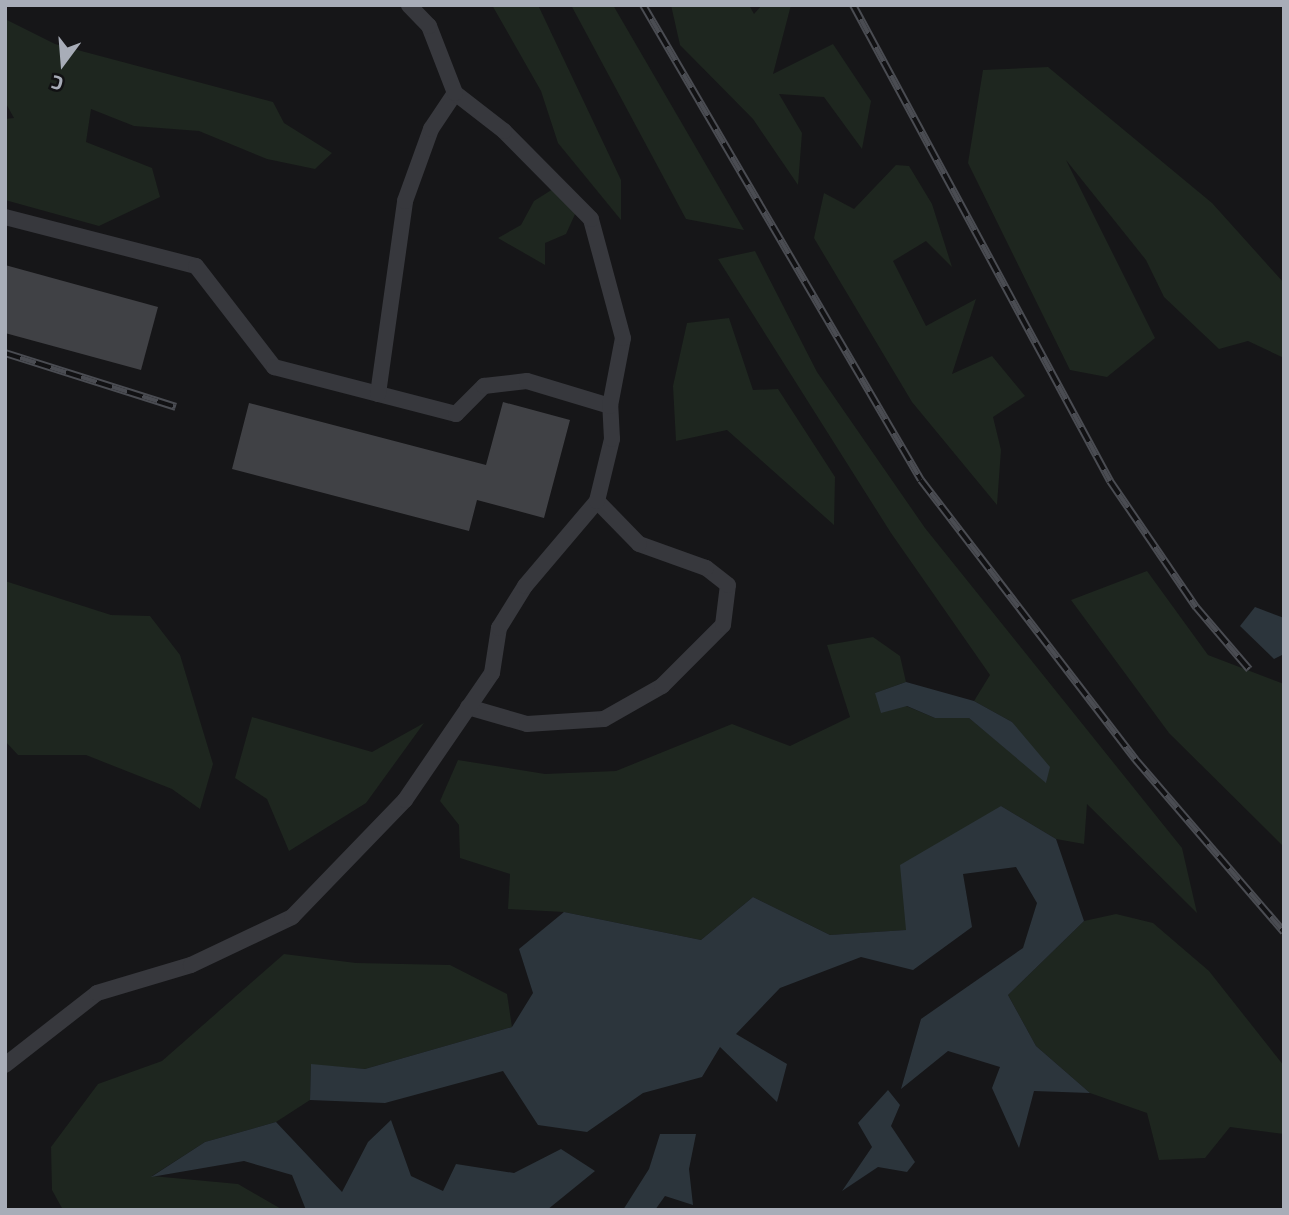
<!DOCTYPE html>
<meta charset="utf-8">
<style>
body{margin:0}
#map{position:relative;width:1289px;height:1215px;overflow:hidden;background:#161618;font-family:"Exo 2",sans-serif}
div>[style]{position:absolute}
.green>*{inset:0;background:#1e261f}
.water>*{inset:0;background:#2c353c}
.building>*{inset:0;background:#404145}
.service>*{height:16px;margin:-8px;padding:0 8px;transform-origin:8px;border-radius:8px;background:#37383d}
.rail>*{height:8px;margin-top:-4px;transform-origin:0;background:repeating-linear-gradient(90deg,#111113 0 16px,#4a4c52 0 32px);box-sizing:border-box;border-block:2px solid #4a4c52}
span{translate:-50% -50%;white-space:nowrap;text-align:center;line-height:1.15;-webkit-text-stroke:5px #111113;paint-order:stroke}
.frame{position:absolute;inset:0;border:7px solid #a8adb8;pointer-events:none}
.north{position:absolute;left:28px;top:28px;width:70px;height:70px;-webkit-text-stroke:5px #111113;paint-order:stroke;rotate:196deg;font-size:19px;font-weight:700;line-height:28px;text-align:center;color:#a8adb8}
.north::after{content:'';display:block;margin:auto;width:24px;height:32px;background:#a8adb8;clip-path:polygon(50% 0,100% 100%,50% 72%,0 100%)}
</style>
<div id="map">
<div class="green">
<i style="clip-path:polygon(492px 5px,538px 5px,621px 180px,621px 220px,558px 143px,541px 91px)"></i>
<i style="clip-path:polygon(571px 5px,613px 5px,744px 230px,686px 219px)"></i>
<i style="clip-path:polygon(671px 5px,749px 5px,754px 14px,762px 5px,791px 5px,773px 74px,833px 44px,871px 101px,862px 149px,824px 97px,779px 94px,802px 133px,798px 185px,753px 119px,680px 45px)"></i>
<i style="clip-path:polygon(5px 19px,55px 44px,273px 102px,284px 123px,332px 153px,315px 169px,267px 159px,199px 131px,134px 126px,91px 109px,86px 142px,152px 168px,160px 197px,99px 226px,5px 200px,5px 119px,14px 118px,5px 102px)"></i>
<i style="clip-path:polygon(1048px 67px,1212px 203px,1284px 283px,1284px 358px,1248px 341px,1219px 349px,1164px 297px,1146px 260px,1066px 160px,1155px 338px,1107px 377px,1070px 370px,968px 163px,983px 70px)"></i>
<i style="clip-path:polygon(896px 165px,909px 166px,932px 204px,952px 267px,926px 241px,893px 261px,926px 326px,976px 299px,952px 374px,992px 356px,1025px 396px,993px 417px,1001px 450px,997px 505px,912px 402px,814px 238px,824px 193px,854px 209px)"></i>
<i style="clip-path:polygon(553px 189px,576px 212px,566px 234px,545px 243px,545px 265px,498px 238px,521px 225px,534px 201px)"></i>
<i style="clip-path:polygon(755px 251px,817px 372px,925px 528px,1182px 848px,1197px 913px,1087px 804px,1084px 844px,1056px 839px,1001px 806px,907px 930px,830px 935px,753px 897px,701px 940px,564px 912px,508px 909px,510px 874px,460px 858px,459px 825px,440px 801px,458px 760px,545px 774px,616px 771px,732px 724px,790px 746px,850px 717px,827px 645px,873px 637px,900px 656px,906px 682px,875px 693px,935px 718px,969px 718px,1047px 782px,1012px 722px,974px 701px,990px 675px,891px 533px,718px 259px)"></i>
<i style="clip-path:polygon(729px 318px,753px 390px,778px 389px,835px 477px,834px 525px,727px 430px,676px 441px,673px 386px,687px 323px)"></i>
<i style="clip-path:polygon(1147px 571px,1208px 655px,1284px 684px,1284px 847px,1169px 733px,1071px 600px)"></i>
<i style="clip-path:polygon(5px 581px,111px 615px,150px 616px,180px 655px,213px 764px,200px 809px,172px 789px,86px 755px,18px 755px,5px 741px)"></i>
<i style="clip-path:polygon(252px 717px,372px 752px,424px 723px,366px 803px,289px 851px,267px 799px,235px 778px)"></i>
<i style="clip-path:polygon(1116px 914px,1153px 923px,1209px 971px,1284px 1066px,1284px 1134px,1230px 1127px,1205px 1158px,1159px 1160px,1147px 1113px,1090px 1093px,1036px 1046px,1008px 995px,1084px 921px)"></i>
<i style="clip-path:polygon(284px 954px,356px 963px,450px 965px,507px 994px,512px 1027px,365px 1069px,311px 1065px,310px 1100px,276px 1122px,205px 1142px,152px 1176px,238px 1184px,283px 1210px,63px 1210px,52px 1190px,51px 1147px,98px 1084px,162px 1061px)"></i>
</div>
<div class="water">
<i style="clip-path:polygon(1255px 607px,1284px 618px,1284px 654px,1274px 659px,1240px 626px)"></i>
<i style="clip-path:polygon(906px 682px,974px 701px,1012px 722px,1050px 767px,1046px 783px,969px 718px,935px 718px,907px 706px,881px 713px,875px 693px)"></i>
<i style="clip-path:polygon(1001px 806px,1056px 839px,1084px 921px,1008px 995px,1036px 1046px,1090px 1093px,1034px 1091px,1019px 1148px,992px 1088px,1000px 1067px,948px 1051px,901px 1089px,921px 1019px,1023px 948px,1037px 903px,1016px 867px,963px 874px,972px 927px,913px 970px,861px 957px,780px 988px,736px 1034px,787px 1064px,777px 1102px,720px 1047px,702px 1077px,643px 1093px,587px 1132px,538px 1125px,503px 1071px,385px 1103px,310px 1100px,311px 1064px,365px 1069px,512px 1027px,533px 993px,519px 949px,564px 912px,701px 940px,753px 897px,830px 935px,906px 930px,900px 865px)"></i>
<i style="clip-path:polygon(888px 1090px,900px 1105px,891px 1126px,915px 1162px,907px 1172px,878px 1167px,842px 1191px,872px 1147px,858px 1123px)"></i>
<i style="clip-path:polygon(391px 1120px,411px 1176px,443px 1191px,456px 1164px,514px 1173px,561px 1149px,595px 1171px,547px 1210px,306px 1210px,292px 1175px,244px 1161px,151px 1177px,205px 1142px,276px 1122px,342px 1192px,368px 1142px)"></i>
<i style="clip-path:polygon(660px 1134px,696px 1134px,689px 1169px,693px 1205px,665px 1196px,655px 1210px,623px 1210px,649px 1169px)"></i>
</div>
<div class="building">
<i style="clip-path:polygon(5px 265px,158px 307px,141px 370px,5px 333px)"></i>
<i style="clip-path:polygon(503px 402px,570px 420px,544px 518px,477px 500px,469px 531px,232px 469px,249px 403px,486px 465px)"></i>
</div>
<div class="service">
<i style="left:5px;top:217px;width:197px;rotate:14.4deg"></i>
<i style="left:196px;top:266px;width:128px;rotate:52.3deg"></i>
<i style="left:274px;top:367px;width:188px;rotate:14.5deg"></i>
<i style="left:456px;top:414px;width:40px;rotate:-45deg"></i>
<i style="left:484px;top:386px;width:43px;rotate:-6.6deg"></i>
<i style="left:527px;top:381px;width:87px;rotate:16.8deg"></i>
<i style="left:378px;top:394px;width:195px;rotate:-82deg"></i>
<i style="left:405px;top:201px;width:77px;rotate:-70.1deg"></i>
<i style="left:431px;top:129px;width:43px;rotate:-56.3deg"></i>
<i style="left:468px;top:707px;width:61px;rotate:16.1deg"></i>
<i style="left:527px;top:724px;width:77px;rotate:-3.7deg"></i>
<i style="left:604px;top:719px;width:67px;rotate:-29.6deg"></i>
<i style="left:662px;top:686px;width:86px;rotate:-45deg"></i>
<i style="left:723px;top:625px;width:40px;rotate:-82.9deg"></i>
<i style="left:728px;top:585px;width:28px;rotate:-142deg"></i>
<i style="left:706px;top:568px;width:71px;rotate:-160.3deg"></i>
<i style="left:639px;top:544px;width:60px;rotate:-134.3deg"></i>
<i style="left:5px;top:1065px;width:117px;rotate:-38deg"></i>
<i style="left:97px;top:993px;width:98px;rotate:-16.6deg"></i>
<i style="left:191px;top:965px;width:112px;rotate:-25.4deg"></i>
<i style="left:292px;top:917px;width:163px;rotate:-46deg"></i>
<i style="left:405px;top:800px;width:154px;rotate:-55.6deg"></i>
<i style="left:492px;top:673px;width:46px;rotate:-81.2deg"></i>
<i style="left:499px;top:628px;width:49px;rotate:-58.2deg"></i>
<i style="left:525px;top:586px;width:111px;rotate:-49.7deg"></i>
<i style="left:597px;top:501px;width:64px;rotate:-76.4deg"></i>
<i style="left:612px;top:439px;width:33px;rotate:-93deg"></i>
<i style="left:610px;top:406px;width:69px;rotate:-79.2deg"></i>
<i style="left:623px;top:338px;width:123px;rotate:-105.1deg"></i>
<i style="left:591px;top:219px;width:124px;rotate:-134.7deg"></i>
<i style="left:504px;top:131px;width:62px;rotate:-142.2deg"></i>
<i style="left:455px;top:93px;width:72px;rotate:-111.2deg"></i>
<i style="left:429px;top:26px;width:29px;rotate:-134deg"></i>
</div>
<div class="rail">
<i style="left:643px;top:5px;width:550px;rotate:59.66deg"></i>
<i style="left:921px;top:480px;width:352px;rotate:52.5deg"></i>
<i style="left:1135px;top:759px;width:228px;rotate:49.3deg"></i>
<i style="left:853px;top:5px;width:541px;rotate:61.63deg"></i>
<i style="left:1110px;top:481px;width:153px;rotate:55.7deg"></i>
<i style="left:1196px;top:607px;width:82px;rotate:49.5deg"></i>
<i style="left:5px;top:353px;width:179px;rotate:17.5deg"></i>
</div>
<div class="frame"></div>
<div class="north">С</div>
</div>
